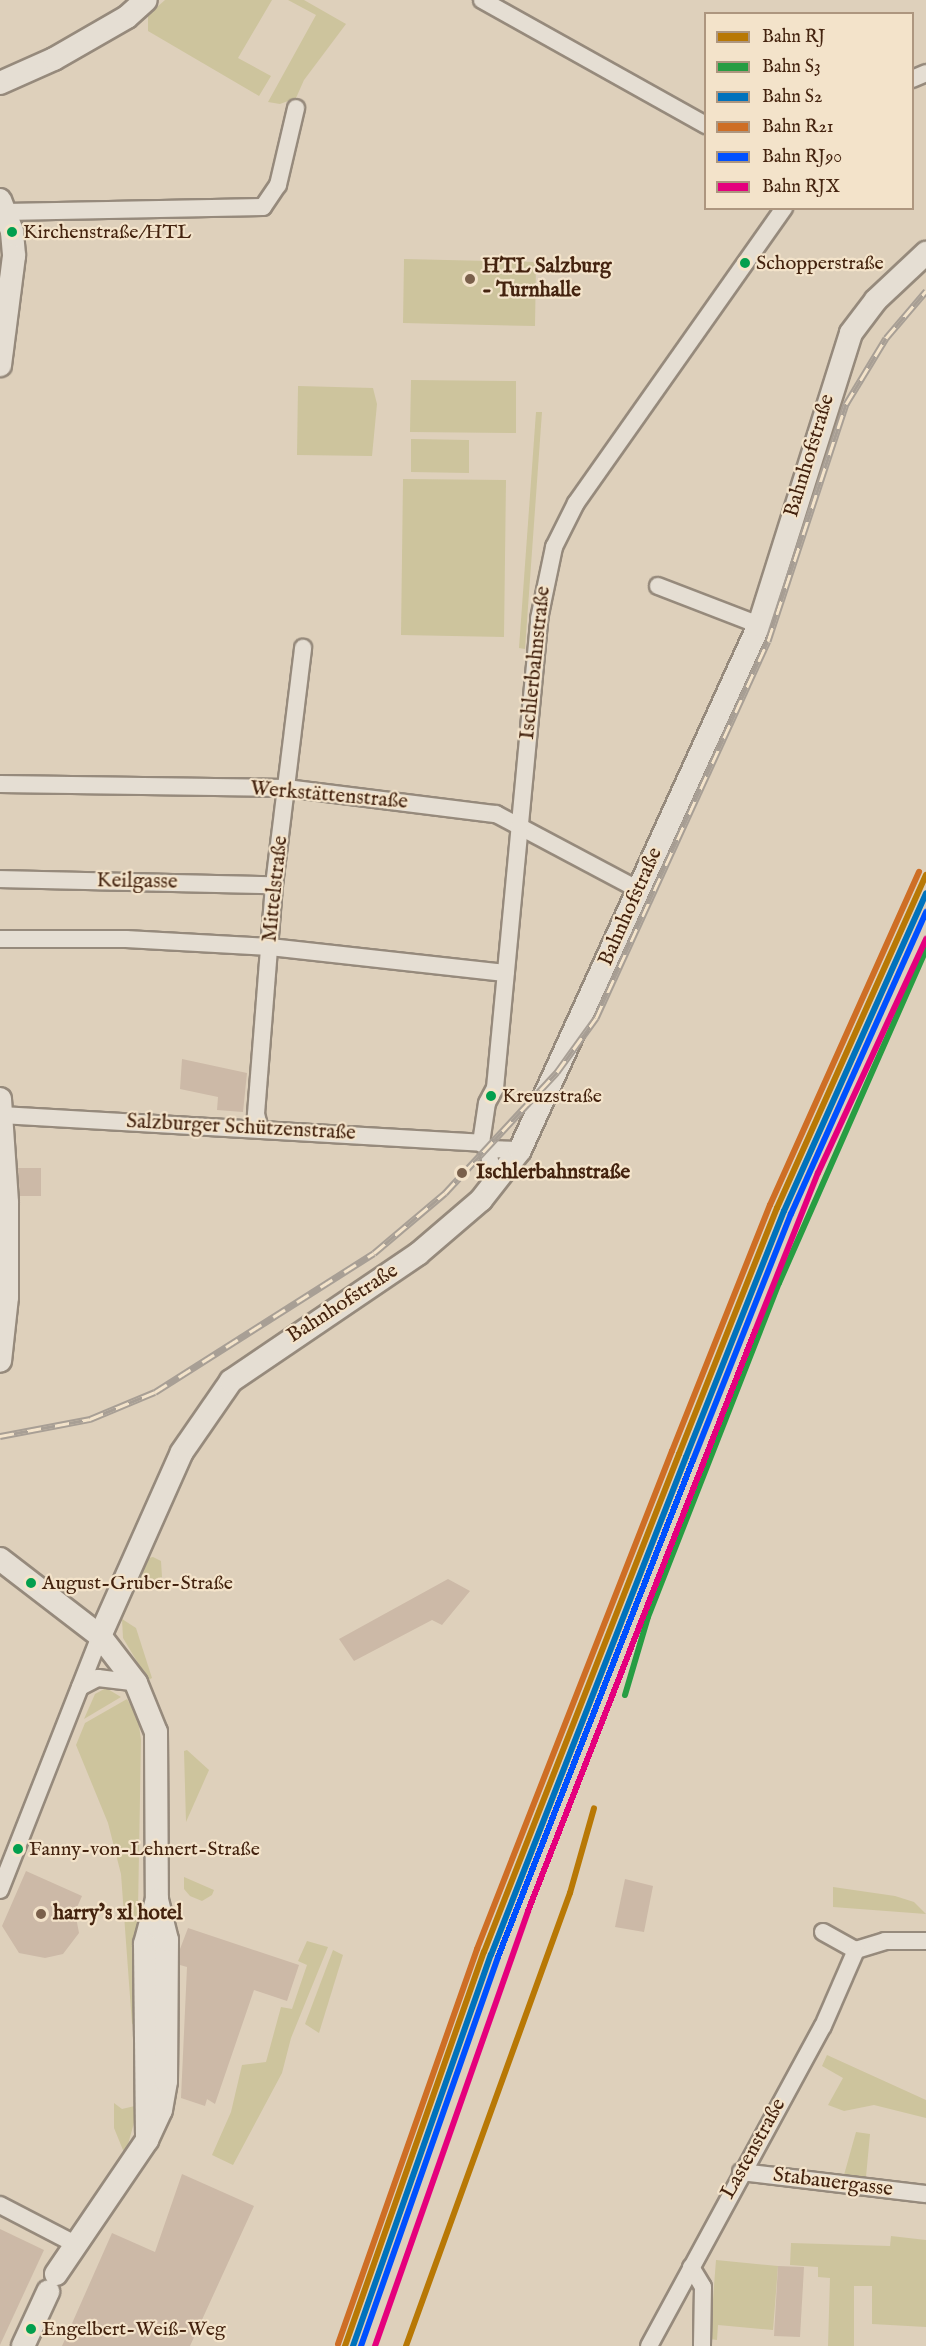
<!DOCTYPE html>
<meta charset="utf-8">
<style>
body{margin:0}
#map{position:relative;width:926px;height:2346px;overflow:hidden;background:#ded0bb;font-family:"IM FELL English",serif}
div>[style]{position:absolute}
.green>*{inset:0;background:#cdc49d}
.building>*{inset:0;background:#ccb9a7}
.roads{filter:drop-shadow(2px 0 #968a7c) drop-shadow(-2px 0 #968a7c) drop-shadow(0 2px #968a7c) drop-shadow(0 -2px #968a7c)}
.street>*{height:16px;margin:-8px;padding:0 8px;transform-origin:8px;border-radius:8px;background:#e5ded3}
.secondary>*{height:22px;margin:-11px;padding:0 11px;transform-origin:11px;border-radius:11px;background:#e5ded3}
.rail>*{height:7px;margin-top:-3.5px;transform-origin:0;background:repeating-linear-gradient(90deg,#f3e3ca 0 14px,#a89f95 0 28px);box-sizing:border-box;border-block:2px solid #a89f95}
.rail-1>*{height:6px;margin:-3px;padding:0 3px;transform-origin:3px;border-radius:3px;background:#b87805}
.rail-2>*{height:6px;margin:-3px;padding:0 3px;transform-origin:3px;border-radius:3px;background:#279d43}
.rail-3>*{height:6px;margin:-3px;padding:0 3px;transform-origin:3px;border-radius:3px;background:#0072bc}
.rail-4>*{height:6px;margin:-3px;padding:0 3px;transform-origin:3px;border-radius:3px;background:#ce6e25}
.rail-5>*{height:6px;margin:-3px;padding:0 3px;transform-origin:3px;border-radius:3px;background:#0050ff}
.rail-6>*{height:6px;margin:-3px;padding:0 3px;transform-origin:3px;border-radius:3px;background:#e5007d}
.dots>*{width:16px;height:16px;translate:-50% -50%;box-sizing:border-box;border:3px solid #f3e3ca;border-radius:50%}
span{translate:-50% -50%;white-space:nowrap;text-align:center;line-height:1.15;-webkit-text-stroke:4.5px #f3e3ca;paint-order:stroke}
.bus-label{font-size:20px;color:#44230f}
.left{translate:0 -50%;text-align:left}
.poi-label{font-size:21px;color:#44230f;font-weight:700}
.street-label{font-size:21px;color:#44230f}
.legend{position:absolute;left:704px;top:12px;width:210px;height:198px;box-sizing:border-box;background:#f3e3ca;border:2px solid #ad967f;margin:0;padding:8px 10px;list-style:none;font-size:18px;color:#44230f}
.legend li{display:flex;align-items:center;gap:12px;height:30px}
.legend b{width:30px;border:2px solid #ad967f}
</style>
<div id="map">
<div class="green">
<i style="clip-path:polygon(165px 0,272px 0,238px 58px,271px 76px,259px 96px,148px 31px,148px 15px)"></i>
<i style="clip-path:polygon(288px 0,304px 0,346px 24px,304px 80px,296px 98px,280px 104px,268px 102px,316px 15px)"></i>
<i style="clip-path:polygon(404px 259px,536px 262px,535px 326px,403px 323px)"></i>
<i style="clip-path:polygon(411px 380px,516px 381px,516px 433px,410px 432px)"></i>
<i style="clip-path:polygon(298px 386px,373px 388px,377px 404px,372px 456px,297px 455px)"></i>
<i style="clip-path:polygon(536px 412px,542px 412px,525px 649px,519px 648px)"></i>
<i style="clip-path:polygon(411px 439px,469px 440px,469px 473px,411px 472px)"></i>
<i style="clip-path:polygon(403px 479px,506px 480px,504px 637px,401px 635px)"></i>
<i style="clip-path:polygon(153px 1557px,161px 1561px,162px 1577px,134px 1589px,144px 1559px)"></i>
<i style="clip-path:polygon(122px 1619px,136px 1628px,152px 1678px,148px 1680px,123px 1638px)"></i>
<i style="clip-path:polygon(106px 1688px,121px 1697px,84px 1719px,95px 1694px)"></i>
<i style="clip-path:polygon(127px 1699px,138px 1718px,141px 1740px,136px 2023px,132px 2024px,121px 1874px,108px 1823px,76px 1745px,85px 1723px)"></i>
<i style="clip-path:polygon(187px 1750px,209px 1770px,186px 1822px,184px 1751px)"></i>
<i style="clip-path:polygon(184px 1877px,214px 1890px,212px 1895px,202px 1901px,190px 1896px,184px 1889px)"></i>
<i style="clip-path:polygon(833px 1887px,895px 1896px,914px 1902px,926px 1914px,833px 1907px)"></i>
<i style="clip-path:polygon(307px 1941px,328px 1947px,291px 2038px,282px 2073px,233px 2165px,212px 2155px,231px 2112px,242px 2065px,266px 2062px,281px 2007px,292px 2009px,307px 1965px,298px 1961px)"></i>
<i style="clip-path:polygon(333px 1950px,343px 1955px,319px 2033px,305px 2024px)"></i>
<i style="clip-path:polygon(827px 2055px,926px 2100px,926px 2118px,874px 2105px,844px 2111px,828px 2105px,843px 2078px,822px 2066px)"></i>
<i style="clip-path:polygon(114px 2103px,122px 2109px,139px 2105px,125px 2155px,114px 2128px)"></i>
<i style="clip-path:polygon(856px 2132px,870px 2134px,866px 2177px,844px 2175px)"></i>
<i style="clip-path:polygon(891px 2236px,926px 2240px,926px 2327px,872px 2324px,872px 2286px,854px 2286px,854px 2346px,828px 2346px,830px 2278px,818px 2277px,818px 2267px,790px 2265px,791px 2243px,890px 2246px)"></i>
<i style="clip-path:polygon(716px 2260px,778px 2266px,773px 2330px,718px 2325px,717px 2340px,710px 2339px)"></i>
</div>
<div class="building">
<i style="clip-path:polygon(182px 1059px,247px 1073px,243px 1112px,217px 1110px,218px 1097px,180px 1089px)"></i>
<i style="clip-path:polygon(18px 1168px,41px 1168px,41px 1196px,20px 1196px)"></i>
<i style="clip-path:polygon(448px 1579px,470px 1591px,442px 1625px,432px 1620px,354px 1661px,339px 1639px)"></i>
<i style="clip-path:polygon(26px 1871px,82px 1896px,75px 1912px,79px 1933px,63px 1954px,45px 1958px,19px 1953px,2px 1926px)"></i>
<i style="clip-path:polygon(625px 1879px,653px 1886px,644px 1932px,615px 1927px)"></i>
<i style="clip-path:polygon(188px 1928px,299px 1965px,287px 2001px,254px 1990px,215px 2104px,207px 2099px,205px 2106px,181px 2098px,187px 1967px,180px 1965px,180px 1949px)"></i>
<i style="clip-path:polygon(182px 2174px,254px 2206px,190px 2346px,62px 2346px,112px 2233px,155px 2252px)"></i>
<i style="clip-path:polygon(0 2229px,44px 2250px,0 2345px)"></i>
<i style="clip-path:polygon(778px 2266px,804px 2267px,800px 2337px,774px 2336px)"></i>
</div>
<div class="roads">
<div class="street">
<i style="left:482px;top:0;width:257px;rotate:29.2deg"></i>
<i style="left:912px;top:79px;width:15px;rotate:-23deg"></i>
<i style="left:5px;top:212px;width:258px;rotate:-1.1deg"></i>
<i style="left:263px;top:207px;width:27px;rotate:-56deg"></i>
<i style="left:278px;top:185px;width:79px;rotate:-76.8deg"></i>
<i style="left:658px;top:586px;width:108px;rotate:21.1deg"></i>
<i style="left:0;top:784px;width:286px;rotate:0.8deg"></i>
<i style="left:286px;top:788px;width:212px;rotate:7.1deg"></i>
<i style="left:496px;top:814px;width:162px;rotate:28deg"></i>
<i style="left:0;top:879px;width:274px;rotate:1.3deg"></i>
<i style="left:0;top:939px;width:126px"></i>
<i style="left:126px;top:939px;width:144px;rotate:3.2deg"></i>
<i style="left:270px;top:947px;width:237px;rotate:6.3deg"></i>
<i style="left:1px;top:1115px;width:481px;rotate:3.3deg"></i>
<i style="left:260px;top:1130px;width:16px;rotate:-104deg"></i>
<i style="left:256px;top:1114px;width:230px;rotate:-85.5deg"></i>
<i style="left:274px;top:885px;width:239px;rotate:-83deg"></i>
<i style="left:488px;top:1149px;width:32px;rotate:2deg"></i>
<i style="left:494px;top:1183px;width:35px;rotate:-100deg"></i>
<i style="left:488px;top:1149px;width:9px;rotate:-139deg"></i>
<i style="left:481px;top:1143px;width:40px;rotate:-81.5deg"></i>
<i style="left:487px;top:1103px;width:17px;rotate:-62deg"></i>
<i style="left:495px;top:1088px;width:471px;rotate:-84.6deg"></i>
<i style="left:539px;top:619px;width:74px;rotate:-78.2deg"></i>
<i style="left:554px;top:547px;width:49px;rotate:-63.4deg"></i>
<i style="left:576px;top:503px;width:361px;rotate:-54.8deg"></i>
<i style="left:80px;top:1687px;width:20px;rotate:-27deg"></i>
<i style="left:98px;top:1678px;width:38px;rotate:7deg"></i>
<i style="left:0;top:1890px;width:273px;rotate:-68.5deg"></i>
<i style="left:823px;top:1932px;width:38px;rotate:29deg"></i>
<i style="left:856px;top:1950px;width:30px;rotate:-17deg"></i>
<i style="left:885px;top:1941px;width:41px"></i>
<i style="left:741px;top:2172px;width:186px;rotate:6.8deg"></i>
<i style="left:0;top:2205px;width:85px;rotate:27.5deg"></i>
<i style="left:691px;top:2267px;width:23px;rotate:59deg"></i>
<i style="left:703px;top:2287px;width:59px;rotate:91deg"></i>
<i style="left:649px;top:2346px;width:364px;rotate:-61.5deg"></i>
<i style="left:823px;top:2026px;width:83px;rotate:-66.5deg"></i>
</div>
<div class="secondary">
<i style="left:0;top:83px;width:59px;rotate:-24deg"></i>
<i style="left:54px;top:59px;width:84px;rotate:-29.9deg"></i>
<i style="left:127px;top:17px;width:25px;rotate:-42deg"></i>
<i style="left:0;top:200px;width:34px;rotate:69deg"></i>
<i style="left:12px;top:232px;width:24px;rotate:85deg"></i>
<i style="left:14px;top:256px;width:110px;rotate:97.3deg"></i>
<i style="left:0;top:1099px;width:104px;rotate:86.1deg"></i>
<i style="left:7px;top:1203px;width:94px;rotate:90deg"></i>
<i style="left:7px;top:1297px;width:64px;rotate:96.2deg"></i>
<i style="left:0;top:1559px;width:126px;rotate:37.6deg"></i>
<i style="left:100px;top:1636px;width:59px;rotate:52.5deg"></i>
<i style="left:136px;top:1683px;width:53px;rotate:67.8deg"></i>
<i style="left:156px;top:1732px;width:167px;rotate:89.7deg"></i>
<i style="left:157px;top:1899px;width:47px;rotate:104.9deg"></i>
<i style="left:145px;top:1944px;width:196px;rotate:89.4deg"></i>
<i style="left:100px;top:1636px;width:201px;rotate:-66deg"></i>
<i style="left:182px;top:1452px;width:86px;rotate:-55.4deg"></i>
<i style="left:231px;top:1381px;width:226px;rotate:-34.2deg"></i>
<i style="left:418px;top:1254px;width:83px;rotate:-40.6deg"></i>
<i style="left:481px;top:1200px;width:63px;rotate:-52deg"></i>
<i style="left:520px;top:1150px;width:577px;rotate:-65.52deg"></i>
<i style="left:759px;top:625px;width:306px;rotate:-72.5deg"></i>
<i style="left:851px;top:333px;width:41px;rotate:-52.9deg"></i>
<i style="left:876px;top:300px;width:69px;rotate:-43.2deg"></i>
<i style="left:56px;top:2274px;width:162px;rotate:-55.8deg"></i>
<i style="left:147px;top:2140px;width:33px;rotate:-65deg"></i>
<i style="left:161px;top:2110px;width:29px;rotate:-80deg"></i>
<i style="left:166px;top:2081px;width:141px;rotate:-89.6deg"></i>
<i style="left:167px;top:1940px;width:41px;rotate:-104deg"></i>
<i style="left:23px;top:2346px;width:60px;rotate:-65.2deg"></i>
</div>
</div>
<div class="rail">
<i style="left:0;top:1436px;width:92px;rotate:-10.7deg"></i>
<i style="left:90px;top:1419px;width:70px;rotate:-22.6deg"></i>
<i style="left:155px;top:1392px;width:259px;rotate:-32.4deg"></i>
<i style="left:374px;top:1253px;width:93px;rotate:-40.2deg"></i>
<i style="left:445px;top:1193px;width:165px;rotate:-47.2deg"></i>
<i style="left:557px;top:1072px;width:67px;rotate:-54.2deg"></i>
<i style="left:596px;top:1018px;width:414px;rotate:-65.5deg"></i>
<i style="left:768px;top:641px;width:250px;rotate:-71.8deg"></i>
<i style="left:846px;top:404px;width:77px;rotate:-58.8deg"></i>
<i style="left:886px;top:338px;width:62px;rotate:-49.6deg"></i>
</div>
<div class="rail-1">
<i style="left:345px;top:2346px;width:418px;rotate:-70.6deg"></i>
<i style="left:484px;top:1952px;width:535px;rotate:-68.62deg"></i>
<i style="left:679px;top:1454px;width:265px;rotate:-68.3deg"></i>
<i style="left:777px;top:1208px;width:365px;rotate:-65.9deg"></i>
<i style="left:406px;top:2346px;width:482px;rotate:-70.1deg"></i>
<i style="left:570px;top:1893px;width:88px;rotate:-74.2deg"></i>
</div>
<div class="rail-2">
<i style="left:625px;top:1695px;width:81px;rotate:-73.6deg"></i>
<i style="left:648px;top:1617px;width:359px;rotate:-68.6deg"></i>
<i style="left:779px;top:1283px;width:365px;rotate:-66.2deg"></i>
</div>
<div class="rail-3">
<i style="left:353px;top:2346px;width:415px;rotate:-70.6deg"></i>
<i style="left:491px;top:1955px;width:535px;rotate:-68.62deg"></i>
<i style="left:686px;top:1457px;width:265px;rotate:-68.3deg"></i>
<i style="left:784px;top:1211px;width:348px;rotate:-65.9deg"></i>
</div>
<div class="rail-4">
<i style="left:338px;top:2344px;width:419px;rotate:-70.6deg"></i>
<i style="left:477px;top:1949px;width:535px;rotate:-68.62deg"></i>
<i style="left:672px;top:1451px;width:265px;rotate:-68.3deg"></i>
<i style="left:770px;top:1205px;width:365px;rotate:-65.9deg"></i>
</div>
<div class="rail-5">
<i style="left:361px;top:2346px;width:412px;rotate:-70.6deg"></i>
<i style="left:498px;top:1957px;width:534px;rotate:-68.58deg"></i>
<i style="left:693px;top:1460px;width:265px;rotate:-68.3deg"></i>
<i style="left:791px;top:1214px;width:331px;rotate:-65.9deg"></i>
</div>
<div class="rail-6">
<i style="left:375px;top:2346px;width:461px;rotate:-70.6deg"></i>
<i style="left:528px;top:1911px;width:623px;rotate:-68.63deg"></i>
<i style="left:755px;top:1331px;width:170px;rotate:-68.3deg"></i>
<i style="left:818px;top:1173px;width:258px;rotate:-65.2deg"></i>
</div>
<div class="dots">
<i style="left:12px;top:232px;background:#039f4e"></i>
<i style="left:745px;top:263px;background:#039f4e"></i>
<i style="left:470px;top:279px;background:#7a604b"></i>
<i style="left:491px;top:1096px;background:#039f4e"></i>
<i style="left:462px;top:1173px;background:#7a604b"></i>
<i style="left:31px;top:1583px;background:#039f4e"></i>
<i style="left:18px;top:1849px;background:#039f4e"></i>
<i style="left:41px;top:1914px;background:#7a604b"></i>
<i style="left:31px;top:2329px;background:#039f4e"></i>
</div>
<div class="bus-label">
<span class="left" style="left:23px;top:232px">Kirchenstraße/HTL</span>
<span class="left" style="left:756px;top:263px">Schopperstraße</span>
<span class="left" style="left:502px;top:1096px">Kreuzstraße</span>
<span class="left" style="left:42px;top:1583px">August-Gruber-Straße</span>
<span class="left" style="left:29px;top:1849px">Fanny-von-Lehnert-Straße</span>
<span class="left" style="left:42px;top:2329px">Engelbert-Weiß-Weg</span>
</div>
<div class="poi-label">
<span class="left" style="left:482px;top:279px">HTL Salzburg<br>- Turnhalle</span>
<span class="left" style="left:476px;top:1173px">Ischlerbahnstraße</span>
<span class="left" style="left:53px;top:1914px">harry’s xl hotel</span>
</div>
<div class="street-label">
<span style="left:810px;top:456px;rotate:-73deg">Bahnhofstraße</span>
<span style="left:536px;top:663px;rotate:-84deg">Ischlerbahnstraße</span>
<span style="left:329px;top:796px;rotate:5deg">Werkstättenstraße</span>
<span style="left:137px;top:882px;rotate:1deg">Keilgasse</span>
<span style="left:276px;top:889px;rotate:-84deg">Mittelstraße</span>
<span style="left:631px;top:907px;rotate:-66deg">Bahnhofstraße</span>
<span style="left:241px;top:1128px;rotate:3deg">Salzburger Schützenstraße</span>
<span style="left:343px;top:1304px;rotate:-33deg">Bahnhofstraße</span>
<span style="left:754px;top:2149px;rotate:-61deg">Lastenstraße</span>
<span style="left:833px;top:2183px;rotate:7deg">Stabauergasse</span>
</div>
<ul class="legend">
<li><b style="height:8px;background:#b87805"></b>Bahn RJ</li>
<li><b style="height:8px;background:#279d43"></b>Bahn S3</li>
<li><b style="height:8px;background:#0072bc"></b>Bahn S2</li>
<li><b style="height:8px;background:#ce6e25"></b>Bahn R21</li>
<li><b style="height:8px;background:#0050ff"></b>Bahn RJ90</li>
<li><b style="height:8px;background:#e5007d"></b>Bahn RJX</li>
</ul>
</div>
